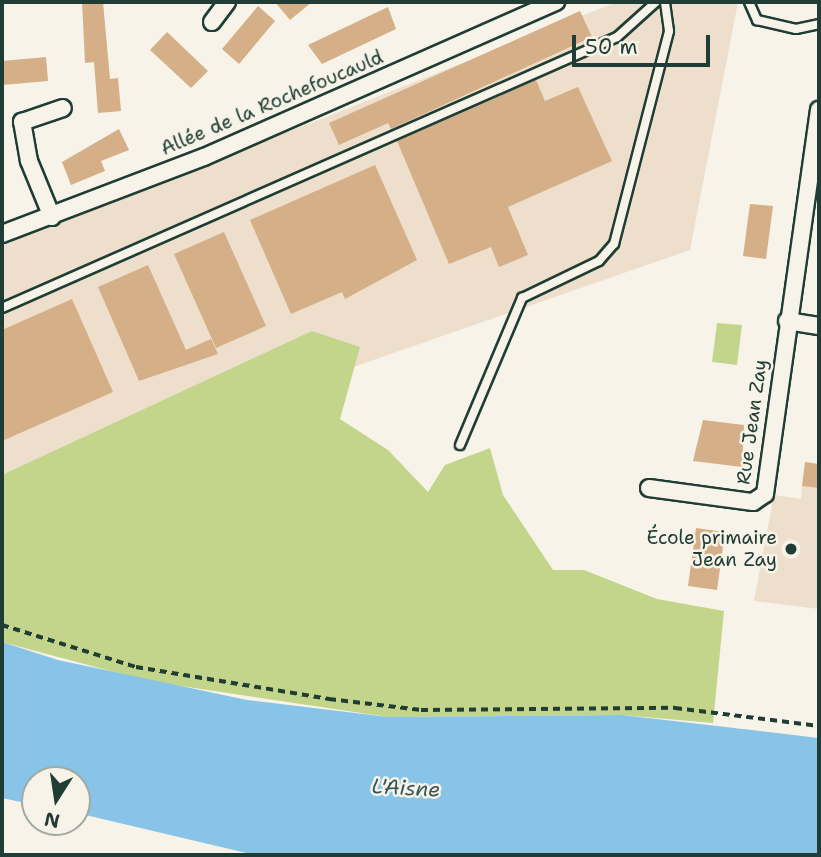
<!DOCTYPE html>
<meta charset="utf-8">
<style>
body{margin:0}
#map{position:relative;width:821px;height:857px;overflow:hidden;background:#f7f3e8;font-family:"Shantell Sans",sans-serif}
div>[style]{position:absolute}
.built>*{inset:0;background:#eddfcb}
.green>*{inset:0;background:#c2d58a}
.water>*{inset:0;background:#88c4e7}
.building>*{inset:0;background:#d5af87}
.path>*{height:3.5px;margin-top:-1.75px;transform-origin:0;background:repeating-linear-gradient(90deg,#1f3d34 0 7px,transparent 0 12px)}
.roads{filter:drop-shadow(2px 0 #1f3d34) drop-shadow(-2px 0 #1f3d34) drop-shadow(0 2px #1f3d34) drop-shadow(0 -2px #1f3d34)}
.lane>*{height:8px;margin:-4px;padding:0 4px;transform-origin:4px;border-radius:4px;background:#f7f3e8}
.street>*{height:16px;margin:-8px;padding:0 8px;transform-origin:8px;border-radius:8px;background:#f7f3e8}
.dots>*{width:19px;height:19px;translate:-50% -50%;box-sizing:border-box;border:4px solid #f7f3e8;border-radius:50%}
span{translate:-50% -50%;white-space:nowrap;text-align:center;line-height:1.15;-webkit-text-stroke:5px #f7f3e8;paint-order:stroke}
.street-label{font-size:19px;color:#1f3d34}
.poi-label{font-size:19px;color:#1f3d34}
.right{translate:-100% -50%;text-align:right}
.water-label{font-size:21px;color:#345858;font-style:italic}
.frame{position:absolute;inset:0;border:4px solid #1f3d34;pointer-events:none}
.north{position:absolute;left:21px;top:766px;width:70px;height:70px;box-sizing:border-box;background:#f7f3e8;border:2px solid #a1aaa0;border-radius:50%;rotate:192deg;font-size:19px;font-weight:700;line-height:28px;text-align:center;color:#1f3d34}
.north::after{content:'';display:block;margin:auto;width:24px;height:32px;background:#1f3d34;clip-path:polygon(50% 0,100% 100%,50% 72%,0 100%)}
.scale{position:absolute;left:572px;top:35px;width:138px;height:32px;box-sizing:border-box;border:4px solid #1f3d34;border-top:0;padding-left:9px;font-size:21px;line-height:24px;white-space:nowrap;color:#1f3d34;-webkit-text-stroke:5px #f7f3e8;paint-order:stroke}
</style>
<div id="map">
<div class="built">
<i style="clip-path:polygon(617px 2px,738px 2px,690px 250px,2px 489px,2px 245px)"></i>
<i style="clip-path:polygon(802px 486px,819px 488px,819px 609px,754px 601px,774px 495px,801px 499px)"></i>
</div>
<div class="green">
<i style="clip-path:polygon(717px 323px,742px 325px,737px 365px,712px 362px)"></i>
<i style="clip-path:polygon(312px 331px,360px 347px,340px 419px,388px 450px,428px 492px,445px 465px,490px 448px,503px 495px,553px 570px,584px 570px,657px 599px,724px 611px,713px 723px,622px 715px,388px 717px,148px 681px,2px 642px,2px 475px)"></i>
</div>
<div class="water">
<i style="clip-path:polygon(2px 642px,58px 660px,247px 700px,388px 717px,622px 715px,819px 738px,819px 855px,255px 855px,77px 813px,77px 780px,35px 780px,35px 805px,2px 798px)"></i>
</div>
<div class="building">
<i style="clip-path:polygon(82px 2px,103px 2px,110px 79px,118px 78px,121px 111px,98px 113px,94px 62px,85px 63px)"></i>
<i style="clip-path:polygon(275px 2px,312px 2px,290px 20px)"></i>
<i style="clip-path:polygon(258px 6px,275px 21px,239px 64px,222px 49px)"></i>
<i style="clip-path:polygon(388px 7px,396px 29px,322px 64px,308px 45px)"></i>
<i style="clip-path:polygon(580px 11px,592px 37px,391px 129px,388px 123px,339px 145px,329px 123px)"></i>
<i style="clip-path:polygon(167px 32px,208px 71px,191px 88px,150px 50px)"></i>
<i style="clip-path:polygon(46px 57px,48px 81px,2px 85px,2px 61px)"></i>
<i style="clip-path:polygon(536px 80px,545px 101px,578px 87px,612px 161px,508px 207px,528px 255px,499px 267px,491px 247px,449px 264px,397px 141px)"></i>
<i style="clip-path:polygon(119px 129px,129px 150px,101px 161px,105px 171px,71px 185px,62px 162px)"></i>
<i style="clip-path:polygon(375px 165px,417px 260px,345px 299px,342px 292px,291px 314px,250px 220px)"></i>
<i style="clip-path:polygon(750px 204px,773px 206px,766px 259px,743px 256px)"></i>
<i style="clip-path:polygon(224px 232px,266px 326px,216px 348px,174px 254px)"></i>
<i style="clip-path:polygon(148px 265px,186px 350px,211px 339px,218px 354px,139px 381px,98px 287px)"></i>
<i style="clip-path:polygon(72px 299px,113px 392px,2px 441px,2px 330px)"></i>
<i style="clip-path:polygon(703px 420px,744px 425px,742px 467px,693px 461px)"></i>
<i style="clip-path:polygon(805px 462px,819px 464px,819px 488px,802px 486px)"></i>
<i style="clip-path:polygon(696px 528px,725px 532px,717px 590px,688px 586px)"></i>
</div>
<div class="path">
<i style="left:2px;top:625px;width:140px;rotate:17.4deg"></i>
<i style="left:136px;top:667px;width:196px;rotate:9.4deg"></i>
<i style="left:329px;top:699px;width:93px;rotate:6.8deg"></i>
<i style="left:421px;top:710px;width:254px;rotate:-0.5deg"></i>
<i style="left:675px;top:708px;width:145px;rotate:7.1deg"></i>
</div>
<div class="roads">
<div class="lane">
<i style="left:749px;top:2px;width:20px;rotate:66deg"></i>
<i style="left:757px;top:20px;width:40px;rotate:13deg"></i>
<i style="left:796px;top:29px;width:24px;rotate:-12deg"></i>
<i style="left:2px;top:308px;width:672px;rotate:-23.78deg"></i>
<i style="left:617px;top:37px;width:52px;rotate:-41.9deg"></i>
<i style="left:460px;top:445px;width:160px;rotate:-67.1deg"></i>
<i style="left:522px;top:298px;width:85px;rotate:-25.7deg"></i>
<i style="left:599px;top:261px;width:23px;rotate:-49deg"></i>
<i style="left:614px;top:244px;width:220px;rotate:-75.5deg"></i>
<i style="left:669px;top:31px;width:29px;rotate:-98deg"></i>
</div>
<div class="street">
<i style="left:212px;top:22px;width:25px;rotate:-53deg"></i>
<i style="left:52px;top:217px;width:61px;rotate:-112.3deg"></i>
<i style="left:29px;top:161px;width:40px;rotate:-100deg"></i>
<i style="left:22px;top:122px;width:43px;rotate:-18.9deg"></i>
<i style="left:2px;top:234px;width:216px;rotate:-20.9deg"></i>
<i style="left:204px;top:157px;width:385px;rotate:-23.8deg"></i>
<i style="left:787px;top:321px;width:32px;rotate:9deg"></i>
<i style="left:649px;top:488px;width:105px;rotate:7.7deg"></i>
<i style="left:753px;top:502px;width:14px;rotate:-34deg"></i>
<i style="left:765px;top:494px;width:388px;rotate:-82deg"></i>
</div>
</div>
<div class="dots">
<i style="left:791px;top:549px;background:#1f3d34"></i>
</div>
<div class="street-label">
<span style="left:272px;top:103px;rotate:-23deg">Allée de la Rochefoucauld</span>
<span style="left:752px;top:422px;rotate:-82deg">Rue Jean Zay</span>
</div>
<div class="poi-label">
<span class="right" style="left:777px;top:549px">École primaire<br>Jean Zay</span>
</div>
<div class="water-label">
<span style="left:406px;top:788px;rotate:3deg">L'Aisne</span>
</div>
<div class="frame"></div>
<div class="north">N</div>
<div class="scale">50 m</div>
</div>
